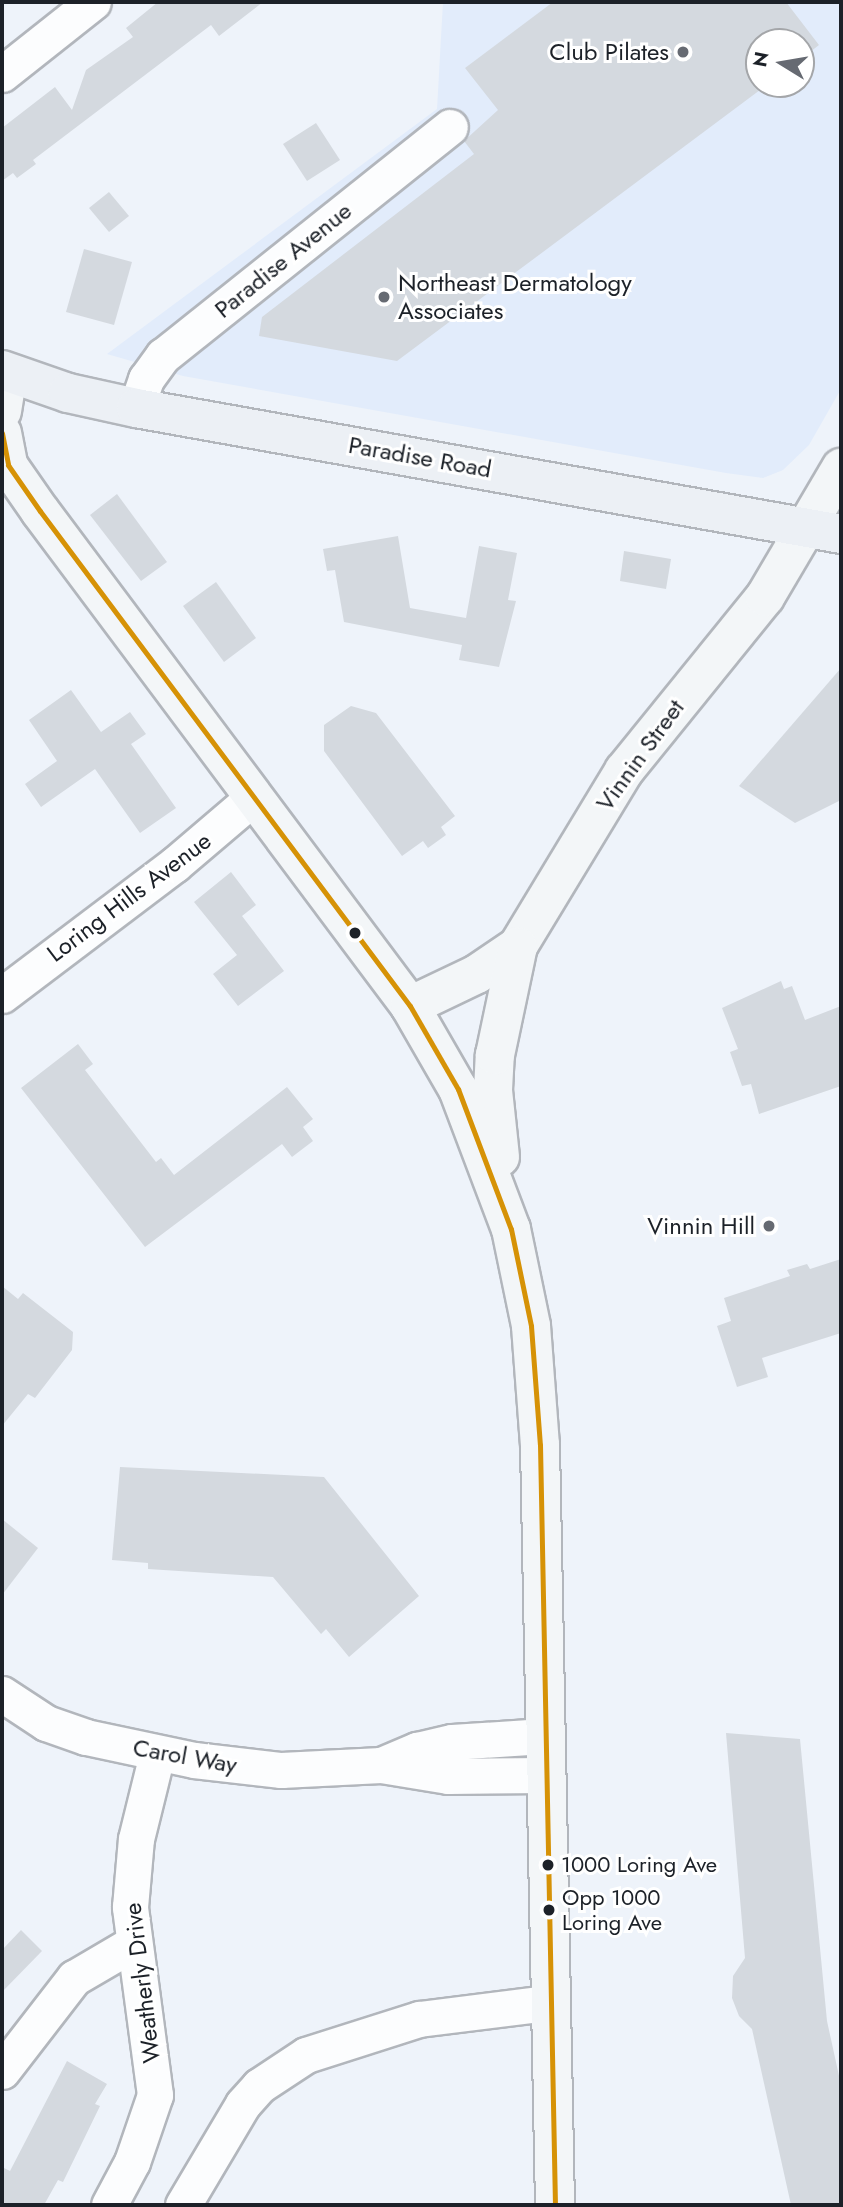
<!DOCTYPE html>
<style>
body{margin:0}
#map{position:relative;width:843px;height:2207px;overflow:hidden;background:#eef3fa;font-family:Jost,sans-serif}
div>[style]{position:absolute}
.built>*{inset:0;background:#e2ecfb}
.building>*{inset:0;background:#d4d9df}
.roads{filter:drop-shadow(2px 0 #b2b6bc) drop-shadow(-2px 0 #b2b6bc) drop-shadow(0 2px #b2b6bc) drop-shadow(0 -2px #b2b6bc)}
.minor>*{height:35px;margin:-17.5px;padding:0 17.5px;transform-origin:17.5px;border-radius:17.5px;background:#fcfdfe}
.major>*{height:38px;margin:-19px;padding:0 19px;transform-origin:19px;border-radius:19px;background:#f3f6f8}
.highway>*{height:38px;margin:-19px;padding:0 19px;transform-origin:19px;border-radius:19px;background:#ecf0f5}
.bus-1>*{height:5px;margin:-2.5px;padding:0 2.5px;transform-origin:2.5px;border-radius:2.5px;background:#d69206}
.dots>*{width:19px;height:19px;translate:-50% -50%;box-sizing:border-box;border:4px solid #fff;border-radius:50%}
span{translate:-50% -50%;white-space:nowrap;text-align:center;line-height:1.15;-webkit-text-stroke:6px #fff;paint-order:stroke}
.bus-label{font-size:22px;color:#1c2128}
.left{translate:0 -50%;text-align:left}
.poi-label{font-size:24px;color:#1c2128}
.right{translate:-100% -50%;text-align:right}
.street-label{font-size:24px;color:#1c2128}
.frame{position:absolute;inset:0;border:4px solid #1c2128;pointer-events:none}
.north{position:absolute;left:745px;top:28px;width:70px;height:70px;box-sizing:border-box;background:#fff;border:2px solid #a4a6a9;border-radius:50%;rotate:281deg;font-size:19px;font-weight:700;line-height:28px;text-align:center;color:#1c2128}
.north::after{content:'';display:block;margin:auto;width:24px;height:32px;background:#666a72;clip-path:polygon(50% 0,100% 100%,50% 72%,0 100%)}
</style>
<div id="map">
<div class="built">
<i style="clip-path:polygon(evenodd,443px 2px,841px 2px,841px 389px,809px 445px,783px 470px,763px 478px,726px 473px,183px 376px,107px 354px,437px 109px,443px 2px,759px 42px,801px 42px,801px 84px,759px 84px,759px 42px)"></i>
</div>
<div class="building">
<i style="clip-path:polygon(158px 2px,263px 2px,219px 36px,211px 25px,33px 160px,36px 164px,17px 178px,13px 173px,2px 181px,2px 128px,55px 87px,72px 110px,86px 70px,133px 37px,126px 28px)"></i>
<i style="clip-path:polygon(553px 2px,786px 2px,819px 45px,801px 59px,801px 42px,759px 42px,759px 84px,768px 84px,397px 361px,259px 336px,262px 317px,474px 154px,464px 141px,498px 110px,465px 68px)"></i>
<i style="clip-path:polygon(316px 123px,340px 160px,307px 181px,283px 144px)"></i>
<i style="clip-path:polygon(109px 192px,129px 216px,109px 232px,89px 208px)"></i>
<i style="clip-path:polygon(84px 249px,132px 262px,114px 325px,66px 312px)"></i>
<i style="clip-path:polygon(117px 494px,167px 562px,141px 581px,90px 515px)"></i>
<i style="clip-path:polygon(398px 536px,410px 608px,466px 618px,479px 546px,517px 553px,508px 600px,516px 601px,499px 667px,459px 660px,462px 645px,344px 622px,335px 570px,327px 571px,323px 549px)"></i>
<i style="clip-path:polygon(624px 551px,671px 559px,666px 589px,620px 581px)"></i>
<i style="clip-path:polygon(216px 582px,256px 638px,224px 662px,183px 606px)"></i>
<i style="clip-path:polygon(841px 668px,841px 800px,795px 823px,739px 786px)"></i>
<i style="clip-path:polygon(71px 690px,101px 732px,130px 712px,146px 734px,131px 744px,176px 808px,140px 833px,95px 769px,41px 807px,25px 784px,57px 761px,29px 720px)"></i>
<i style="clip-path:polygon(351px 706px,376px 713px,455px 816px,441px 827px,446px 835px,428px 848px,423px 841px,402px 856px,324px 751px,324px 725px)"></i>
<i style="clip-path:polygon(231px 872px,256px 905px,242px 916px,284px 971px,238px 1006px,213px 974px,237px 955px,194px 902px)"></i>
<i style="clip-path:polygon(781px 981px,784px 989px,792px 986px,805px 1020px,841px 1006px,841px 1086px,759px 1114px,751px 1084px,742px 1086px,730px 1052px,738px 1049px,722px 1008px)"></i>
<i style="clip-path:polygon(78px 1044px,93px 1064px,85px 1070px,156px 1162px,161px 1158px,174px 1175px,287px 1087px,313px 1119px,303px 1127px,313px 1141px,292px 1157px,282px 1144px,145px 1247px,21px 1088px)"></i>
<i style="clip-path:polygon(841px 1259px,841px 1333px,762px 1358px,768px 1377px,737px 1387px,717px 1326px,731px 1321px,724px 1298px,790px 1276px,787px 1270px,807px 1264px,810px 1269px)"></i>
<i style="clip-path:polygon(2px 1286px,18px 1299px,23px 1293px,73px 1332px,72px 1350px,35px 1398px,28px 1394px,2px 1426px)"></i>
<i style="clip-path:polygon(120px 1467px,324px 1477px,419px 1596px,349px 1657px,326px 1629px,321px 1634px,273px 1577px,148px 1569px,148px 1563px,112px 1560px)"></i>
<i style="clip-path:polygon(2px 1519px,38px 1548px,2px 1595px)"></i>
<i style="clip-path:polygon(726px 1733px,800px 1739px,827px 2021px,841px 2085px,841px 2205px,791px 2205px,752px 2029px,739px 2016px,732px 1998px,733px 1976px,745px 1958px)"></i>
<i style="clip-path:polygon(21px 1930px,42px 1951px,2px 1992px,2px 1950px)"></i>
<i style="clip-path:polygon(67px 2061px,107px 2084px,95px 2104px,100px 2106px,63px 2182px,58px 2180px,44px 2205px,2px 2205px,2px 2167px,10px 2171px)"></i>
</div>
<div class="roads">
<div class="minor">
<i style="left:2px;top:74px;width:116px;rotate:-38.4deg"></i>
<i style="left:136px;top:408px;width:31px;rotate:-71deg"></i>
<i style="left:146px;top:379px;width:29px;rotate:-54deg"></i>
<i style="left:163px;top:356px;width:367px;rotate:-38.6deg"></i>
<i style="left:2px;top:995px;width:216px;rotate:-37.1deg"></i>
<i style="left:174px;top:865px;width:105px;rotate:-40.4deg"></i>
<i style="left:2px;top:1694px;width:53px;rotate:33.4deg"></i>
<i style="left:46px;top:1723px;width:42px;rotate:19.3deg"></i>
<i style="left:86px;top:1737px;width:110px;rotate:12deg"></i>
<i style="left:194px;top:1760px;width:88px;rotate:6.6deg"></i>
<i style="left:281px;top:1770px;width:100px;rotate:-2.9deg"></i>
<i style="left:381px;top:1765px;width:68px;rotate:9.3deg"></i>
<i style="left:448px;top:1776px;width:97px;rotate:-0.6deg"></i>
<i style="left:381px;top:1765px;width:39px;rotate:-23deg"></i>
<i style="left:417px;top:1750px;width:36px;rotate:-13deg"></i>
<i style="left:452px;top:1742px;width:92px;rotate:-3.7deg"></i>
<i style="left:2px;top:2071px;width:118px;rotate:-52.3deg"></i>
<i style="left:74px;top:1978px;width:69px;rotate:-30.3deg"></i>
<i style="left:109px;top:2205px;width:49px;rotate:-61.9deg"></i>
<i style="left:132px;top:2162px;width:71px;rotate:-71.1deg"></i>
<i style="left:155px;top:2095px;width:190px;rotate:-97.6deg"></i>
<i style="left:130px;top:1907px;width:68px;rotate:-85deg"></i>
<i style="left:136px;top:1839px;width:88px;rotate:-76.1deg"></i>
<i style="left:183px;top:2205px;width:117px;rotate:-59.3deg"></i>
<i style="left:243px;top:2104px;width:24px;rotate:-48deg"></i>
<i style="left:259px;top:2086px;width:56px;rotate:-33.4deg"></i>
<i style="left:306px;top:2055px;width:119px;rotate:-17.7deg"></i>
<i style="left:419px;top:2019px;width:130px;rotate:-7.1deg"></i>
</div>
<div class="major">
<i style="left:2px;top:411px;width:38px;rotate:-81deg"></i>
<i style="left:2px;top:433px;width:33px;rotate:79deg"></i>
<i style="left:8px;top:465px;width:56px;rotate:55.2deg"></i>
<i style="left:40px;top:511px;width:618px;rotate:53.22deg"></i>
<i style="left:410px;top:1006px;width:96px;rotate:60deg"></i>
<i style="left:458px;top:1089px;width:150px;rotate:69.3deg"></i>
<i style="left:511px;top:1229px;width:99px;rotate:78.3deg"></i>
<i style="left:531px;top:1326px;width:119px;rotate:85.7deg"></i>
<i style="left:540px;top:1445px;width:760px;rotate:88.87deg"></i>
<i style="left:410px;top:1006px;width:74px;rotate:-25.5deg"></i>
<i style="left:477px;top:974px;width:50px;rotate:-34.3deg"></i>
<i style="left:518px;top:946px;width:205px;rotate:-58.8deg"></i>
<i style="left:624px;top:771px;width:224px;rotate:-51deg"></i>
<i style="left:765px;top:597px;width:150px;rotate:-59.5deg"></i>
<i style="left:500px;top:1157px;width:67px;rotate:-96deg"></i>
<i style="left:493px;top:1090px;width:35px;rotate:-87deg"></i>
<i style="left:495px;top:1055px;width:111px;rotate:-78.1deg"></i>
</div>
<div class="highway">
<i style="left:2px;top:370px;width:70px;rotate:19.2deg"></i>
<i style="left:68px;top:393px;width:70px;rotate:12.4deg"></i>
<i style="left:136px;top:408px;width:716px;rotate:10.13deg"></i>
</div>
</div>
<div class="bus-1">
<i style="left:2px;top:433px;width:33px;rotate:79deg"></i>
<i style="left:8px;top:465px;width:56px;rotate:55.2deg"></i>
<i style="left:40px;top:511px;width:618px;rotate:53.22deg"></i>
<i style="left:410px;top:1006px;width:96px;rotate:60deg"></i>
<i style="left:458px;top:1089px;width:150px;rotate:69.3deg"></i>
<i style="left:511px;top:1229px;width:99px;rotate:78.3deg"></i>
<i style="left:531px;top:1326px;width:119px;rotate:85.7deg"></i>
<i style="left:540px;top:1445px;width:760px;rotate:88.87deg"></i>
</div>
<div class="dots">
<i style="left:683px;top:52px;background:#666a72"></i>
<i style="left:384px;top:297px;background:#666a72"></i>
<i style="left:355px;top:933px;background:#1c2128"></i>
<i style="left:769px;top:1226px;background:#666a72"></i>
<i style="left:548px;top:1865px;background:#1c2128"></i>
<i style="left:549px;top:1910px;background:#1c2128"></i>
</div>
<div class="bus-label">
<span class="left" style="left:561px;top:1865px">1000 Loring Ave</span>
<span class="left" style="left:562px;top:1910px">Opp 1000<br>Loring Ave</span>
</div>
<div class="poi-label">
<span class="right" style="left:669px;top:52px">Club Pilates</span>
<span class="left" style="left:398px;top:297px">Northeast Dermatology<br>Associates</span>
<span class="right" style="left:755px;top:1226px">Vinnin Hill</span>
</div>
<div class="street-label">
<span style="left:283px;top:260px;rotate:-39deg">Paradise Avenue</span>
<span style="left:420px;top:457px;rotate:10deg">Paradise Road</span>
<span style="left:640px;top:755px;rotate:-54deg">Vinnin Street</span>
<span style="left:129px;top:897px;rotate:-37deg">Loring Hills Avenue</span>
<span style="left:185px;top:1756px;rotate:10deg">Carol Way</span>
<span style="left:142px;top:1983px;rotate:-97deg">Weatherly Drive</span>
</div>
<div class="frame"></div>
<div class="north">N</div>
</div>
